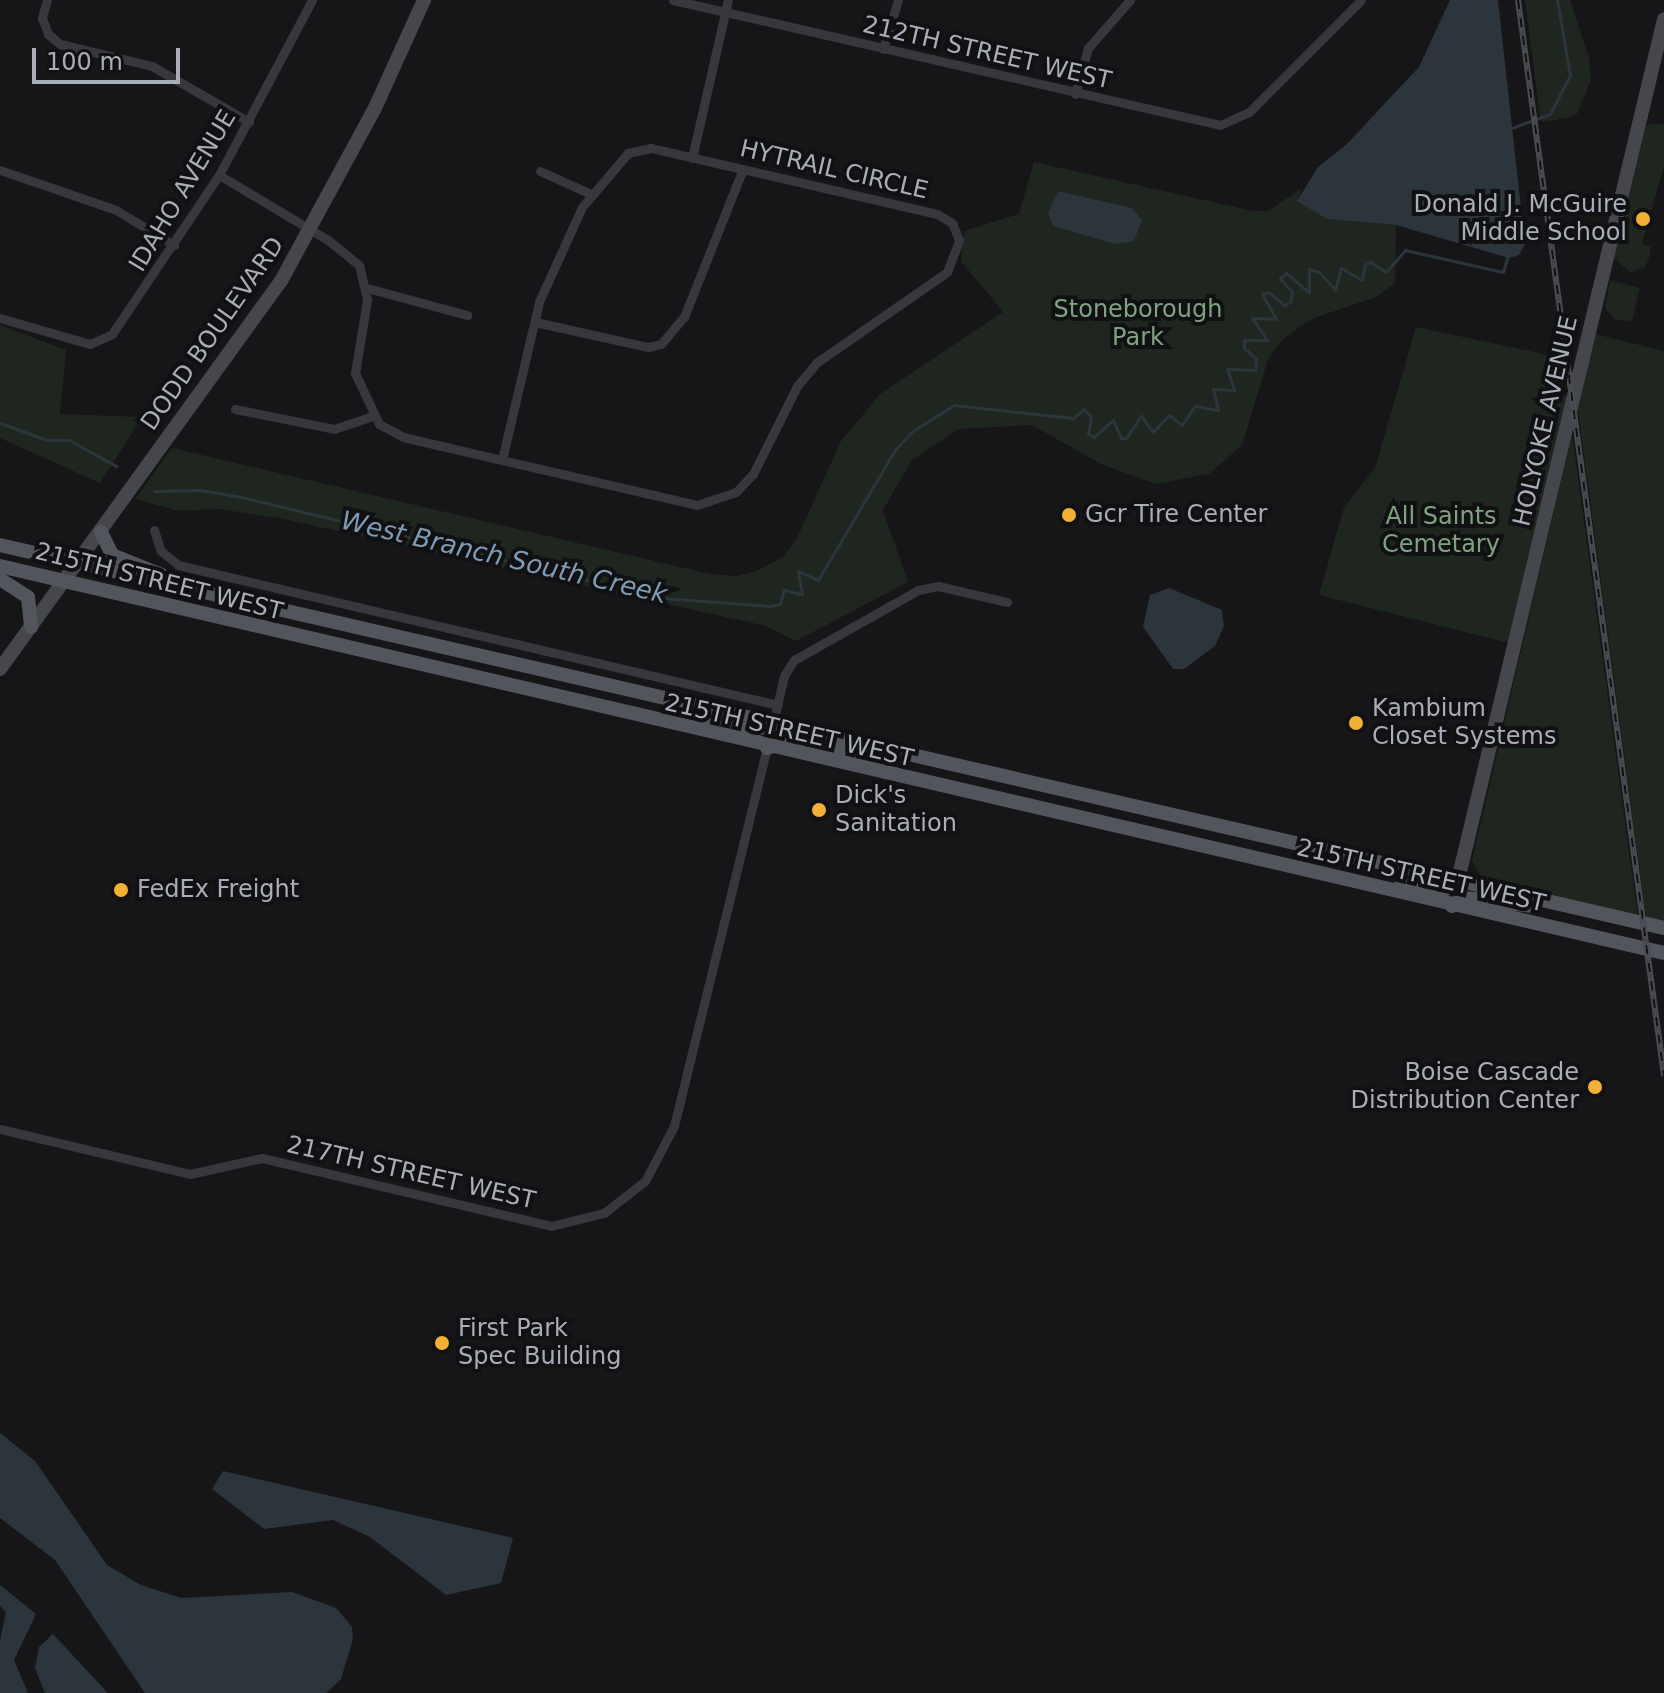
<!DOCTYPE html>
<style>
body{margin:0}
#map{position:relative;width:1664px;height:1693px;overflow:hidden;background:#161618;font-family:"DejaVu Sans",sans-serif}
div>[style]{position:absolute}
.green>*{inset:0;background:#1e261f}
.water>*{inset:0;background:#2c353c}
.stream>*{height:3px;margin:-1.5px;padding:0 1.5px;transform-origin:1.5px;border-radius:1.5px;background:#2c353c}
.street>*{height:9px;margin:-4.5px;padding:0 4.5px;transform-origin:4.5px;border-radius:4.5px;background:#37383d}
.secondary>*{height:14px;margin:-7px;padding:0 7px;transform-origin:7px;border-radius:7px;background:#45474d}
.primary>*{height:14px;margin:-7px;padding:0 7px;transform-origin:7px;border-radius:7px;background:#53555c}
.rail>*{height:6px;margin-top:-3px;transform-origin:0;background:repeating-linear-gradient(90deg,#111113 0 9px,#4a4c52 0 18px);box-sizing:border-box;border-block:2px solid #4a4c52}
.dots>*{width:22px;height:22px;translate:-50% -50%;box-sizing:border-box;border:4px solid #111113;border-radius:50%}
span{translate:-50% -50%;white-space:nowrap;text-align:center;line-height:1.15;-webkit-text-stroke:8px #111113;paint-order:stroke}
.street-label{font-size:24px;color:#a8adb8}
.poi-label{font-size:24px;color:#a8adb8}
.right{translate:-100% -50%;text-align:right}
.left{translate:0 -50%;text-align:left}
.park-label{font-size:24px;color:#7fa381}
.water-label{font-size:26px;color:#7f9bb3;font-style:italic}
.scale{position:absolute;left:32px;top:48px;width:148px;height:36px;box-sizing:border-box;border:4px solid #a8adb8;border-top:0;padding-left:10px;font-size:24px;line-height:28px;white-space:nowrap;color:#a8adb8;-webkit-text-stroke:6px #111113;paint-order:stroke}
</style>
<div id="map">
<div class="green">
<i style="clip-path:polygon(1525px 0,1570px 0,1589px 58px,1591px 80px,1577px 114px,1568px 118px,1542px 122px,1540px 116px)"></i>
<i style="clip-path:polygon(1652px 123px,1664px 125px,1664px 166px,1642px 244px,1651px 247px,1649px 258px,1645px 267px,1630px 272px,1614px 258px,1646px 126px)"></i>
<i style="clip-path:polygon(1034px 162px,1253px 211px,1268px 211px,1302px 188px,1298px 201px,1327px 219px,1396px 225px,1395px 283px,1376px 297px,1311px 319px,1282px 340px,1268px 360px,1242px 445px,1209px 474px,1156px 484px,1101px 464px,1032px 425px,959px 429px,912px 460px,883px 510px,908px 582px,796px 641px,766px 626px,284px 519px,219px 509px,179px 511px,135px 499px,172px 448px,710px 574px,738px 576px,759px 570px,783px 557px,797px 538px,841px 441px,880px 394px,1003px 312px,961px 261px,964px 231px,1019px 214px)"></i>
<i style="clip-path:polygon(1610px 280px,1640px 288px,1632px 321px,1615px 320px,1605px 308px)"></i>
<i style="clip-path:polygon(0 325px,66px 350px,60px 414px,142px 417px,100px 483px,0 438px)"></i>
<i style="clip-path:polygon(1416px 327px,1558px 357px,1566px 399px,1509px 643px,1319px 595px,1344px 507px,1375px 468px)"></i>
<i style="clip-path:polygon(1595px 334px,1664px 351px,1664px 922px,1646px 918px,1578px 410px)"></i>
<i style="clip-path:polygon(1572px 434px,1638px 917px,1481px 878px,1472px 860px)"></i>
</div>
<div class="water">
<i style="clip-path:polygon(1450px 0,1498px 0,1525px 244px,1519px 255px,1509px 258px,1396px 225px,1327px 219px,1297px 201px,1318px 167px,1347px 144px,1419px 67px)"></i>
<i style="clip-path:polygon(1058px 191px,1132px 208px,1142px 220px,1134px 241px,1115px 244px,1053px 226px,1048px 213px)"></i>
<i style="clip-path:polygon(1169px 588px,1222px 610px,1224px 626px,1215px 646px,1184px 669px,1173px 669px,1143px 627px,1150px 595px)"></i>
<i style="clip-path:polygon(0 1433px,35px 1461px,107px 1565px,141px 1585px,181px 1598px,292px 1592px,336px 1608px,352px 1627px,353px 1639px,341px 1679px,326px 1693px,145px 1693px,55px 1560px,0 1518px)"></i>
<i style="clip-path:polygon(223px 1471px,513px 1538px,501px 1583px,446px 1595px,370px 1537px,333px 1520px,264px 1529px,212px 1489px)"></i>
<i style="clip-path:polygon(0 1585px,36px 1614px,14px 1660px,28px 1693px,0 1693px,0 1641px,6px 1612px,0 1606px)"></i>
<i style="clip-path:polygon(53px 1634px,108px 1693px,45px 1693px,35px 1668px,39px 1647px)"></i>
</div>
<div class="stream">
<i style="left:1509px;top:129px;width:44px;rotate:-20.1deg"></i>
<i style="left:1550px;top:114px;width:44px;rotate:-62.9deg"></i>
<i style="left:1570px;top:75px;width:76px;rotate:-99.8deg"></i>
<i style="left:0;top:423px;width:50px;rotate:19.9deg"></i>
<i style="left:47px;top:440px;width:22px"></i>
<i style="left:69px;top:440px;width:54px;rotate:29deg"></i>
<i style="left:154px;top:491px;width:46px;rotate:-1.2deg"></i>
<i style="left:200px;top:490px;width:42px;rotate:9.7deg"></i>
<i style="left:241px;top:497px;width:433px;rotate:13.5deg"></i>
<i style="left:662px;top:598px;width:108px;rotate:4.2deg"></i>
<i style="left:770px;top:606px;width:10px;rotate:-11deg"></i>
<i style="left:780px;top:604px;width:15px;rotate:-74deg"></i>
<i style="left:784px;top:590px;width:18px;rotate:13deg"></i>
<i style="left:802px;top:594px;width:23px;rotate:-100deg"></i>
<i style="left:798px;top:571px;width:22px;rotate:24deg"></i>
<i style="left:818px;top:580px;width:151px;rotate:-59.4deg"></i>
<i style="left:895px;top:450px;width:24px;rotate:-48deg"></i>
<i style="left:911px;top:432px;width:51px;rotate:-32.1deg"></i>
<i style="left:954px;top:405px;width:120px;rotate:6.2deg"></i>
<i style="left:1073px;top:418px;width:14px;rotate:-39deg"></i>
<i style="left:1084px;top:409px;width:11px;rotate:49deg"></i>
<i style="left:1091px;top:417px;width:17px;rotate:100deg"></i>
<i style="left:1088px;top:434px;width:7px;rotate:27deg"></i>
<i style="left:1094px;top:437px;width:25px;rotate:-42deg"></i>
<i style="left:1113px;top:420px;width:20px;rotate:66deg"></i>
<i style="left:1121px;top:438px;width:5px"></i>
<i style="left:1126px;top:438px;width:27px;rotate:-56deg"></i>
<i style="left:1141px;top:416px;width:20px;rotate:53deg"></i>
<i style="left:1153px;top:432px;width:23px;rotate:-47deg"></i>
<i style="left:1169px;top:415px;width:16px;rotate:38deg"></i>
<i style="left:1182px;top:425px;width:23px;rotate:-56deg"></i>
<i style="left:1195px;top:406px;width:23px;rotate:10deg"></i>
<i style="left:1218px;top:410px;width:22px;rotate:-103deg"></i>
<i style="left:1213px;top:389px;width:21px;rotate:3deg"></i>
<i style="left:1234px;top:390px;width:22px;rotate:-108deg"></i>
<i style="left:1227px;top:369px;width:28px;rotate:2deg"></i>
<i style="left:1255px;top:370px;width:11px;rotate:-85deg"></i>
<i style="left:1256px;top:359px;width:16px;rotate:-137deg"></i>
<i style="left:1244px;top:348px;width:8px;rotate:-90deg"></i>
<i style="left:1244px;top:340px;width:23px"></i>
<i style="left:1267px;top:340px;width:27px;rotate:-124deg"></i>
<i style="left:1252px;top:318px;width:24px;rotate:2deg"></i>
<i style="left:1276px;top:319px;width:29px;rotate:-119deg"></i>
<i style="left:1262px;top:294px;width:7px;rotate:-16deg"></i>
<i style="left:1269px;top:292px;width:20px;rotate:41deg"></i>
<i style="left:1284px;top:305px;width:7px;rotate:-27deg"></i>
<i style="left:1290px;top:302px;width:10px;rotate:-79deg"></i>
<i style="left:1292px;top:292px;width:18px;rotate:-131deg"></i>
<i style="left:1280px;top:278px;width:8px;rotate:-40deg"></i>
<i style="left:1286px;top:273px;width:30px;rotate:40deg"></i>
<i style="left:1309px;top:292px;width:23px;rotate:-90deg"></i>
<i style="left:1309px;top:269px;width:10px;rotate:17deg"></i>
<i style="left:1319px;top:272px;width:24px;rotate:48deg"></i>
<i style="left:1335px;top:290px;width:23px;rotate:-75deg"></i>
<i style="left:1341px;top:268px;width:24px;rotate:30deg"></i>
<i style="left:1362px;top:280px;width:15px;rotate:-79deg"></i>
<i style="left:1365px;top:265px;width:6px;rotate:-31deg"></i>
<i style="left:1370px;top:262px;width:19px;rotate:32deg"></i>
<i style="left:1386px;top:272px;width:29px;rotate:-49deg"></i>
<i style="left:1405px;top:250px;width:100px;rotate:12.7deg"></i>
<i style="left:1503px;top:272px;width:18px;rotate:-74deg"></i>
</div>
<div class="street">
<i style="left:47px;top:0;width:19px;rotate:106deg"></i>
<i style="left:42px;top:18px;width:17px;rotate:69deg"></i>
<i style="left:48px;top:34px;width:16px;rotate:40deg"></i>
<i style="left:60px;top:44px;width:95px;rotate:13.4deg"></i>
<i style="left:152px;top:66px;width:112px;rotate:30deg"></i>
<i style="left:673px;top:0;width:561px;rotate:12.87deg"></i>
<i style="left:1220px;top:125px;width:32px;rotate:-24deg"></i>
<i style="left:1249px;top:112px;width:158px;rotate:-45deg"></i>
<i style="left:883px;top:49px;width:51px;rotate:-73deg"></i>
<i style="left:1075px;top:94px;width:48px;rotate:-74.2deg"></i>
<i style="left:1088px;top:48px;width:64px;rotate:-48.8deg"></i>
<i style="left:692px;top:158px;width:162px;rotate:-77.2deg"></i>
<i style="left:0;top:170px;width:123px;rotate:19deg"></i>
<i style="left:116px;top:210px;width:68px;rotate:31.1deg"></i>
<i style="left:540px;top:171px;width:56px;rotate:24.3deg"></i>
<i style="left:219px;top:175px;width:127px;rotate:30.8deg"></i>
<i style="left:328px;top:240px;width:40px;rotate:39deg"></i>
<i style="left:359px;top:265px;width:36px;rotate:77deg"></i>
<i style="left:367px;top:300px;width:74px;rotate:99.3deg"></i>
<i style="left:355px;top:373px;width:56px;rotate:64.8deg"></i>
<i style="left:379px;top:424px;width:27px;rotate:28deg"></i>
<i style="left:403px;top:437px;width:102px;rotate:13.1deg"></i>
<i style="left:502px;top:460px;width:200px;rotate:13deg"></i>
<i style="left:697px;top:505px;width:41px;rotate:-18.4deg"></i>
<i style="left:736px;top:492px;width:25px;rotate:-47deg"></i>
<i style="left:753px;top:474px;width:98px;rotate:-63.4deg"></i>
<i style="left:797px;top:386px;width:30px;rotate:-50deg"></i>
<i style="left:816px;top:363px;width:160px;rotate:-34.8deg"></i>
<i style="left:947px;top:272px;width:34px;rotate:-69deg"></i>
<i style="left:959px;top:240px;width:18px;rotate:-112deg"></i>
<i style="left:952px;top:223px;width:17px;rotate:-149deg"></i>
<i style="left:937px;top:214px;width:294px;rotate:-167deg"></i>
<i style="left:651px;top:148px;width:24px;rotate:168deg"></i>
<i style="left:628px;top:153px;width:71px;rotate:130.4deg"></i>
<i style="left:582px;top:207px;width:104px;rotate:114.4deg"></i>
<i style="left:539px;top:302px;width:162px;rotate:103.2deg"></i>
<i style="left:367px;top:288px;width:104px;rotate:15.1deg"></i>
<i style="left:0;top:318px;width:94px;rotate:16.1deg"></i>
<i style="left:90px;top:344px;width:24px;rotate:-24deg"></i>
<i style="left:112px;top:334px;width:192px;rotate:-56.1deg"></i>
<i style="left:219px;top:175px;width:198px;rotate:-62deg"></i>
<i style="left:535px;top:322px;width:116px;rotate:12.5deg"></i>
<i style="left:648px;top:347px;width:13px;rotate:-13deg"></i>
<i style="left:661px;top:344px;width:35px;rotate:-50deg"></i>
<i style="left:684px;top:317px;width:159px;rotate:-68.3deg"></i>
<i style="left:235px;top:409px;width:101px;rotate:11.4deg"></i>
<i style="left:334px;top:429px;width:41px;rotate:-18.4deg"></i>
<i style="left:154px;top:530px;width:22px;rotate:72deg"></i>
<i style="left:161px;top:551px;width:22px;rotate:39deg"></i>
<i style="left:178px;top:565px;width:616px;rotate:13.13deg"></i>
<i style="left:773px;top:723px;width:48px;rotate:-76.8deg"></i>
<i style="left:784px;top:676px;width:19px;rotate:-58deg"></i>
<i style="left:794px;top:660px;width:142px;rotate:-29.4deg"></i>
<i style="left:918px;top:590px;width:20px;rotate:-11deg"></i>
<i style="left:938px;top:586px;width:71px;rotate:13.1deg"></i>
<i style="left:0;top:1129px;width:195px;rotate:13.3deg"></i>
<i style="left:190px;top:1174px;width:74px;rotate:-12.5deg"></i>
<i style="left:262px;top:1158px;width:297px;rotate:13.2deg"></i>
<i style="left:551px;top:1226px;width:55px;rotate:-13.8deg"></i>
<i style="left:604px;top:1213px;width:52px;rotate:-38deg"></i>
<i style="left:645px;top:1181px;width:62px;rotate:-62.2deg"></i>
<i style="left:674px;top:1126px;width:389px;rotate:-76.2deg"></i>
</div>
<div class="secondary">
<i style="left:0;top:669px;width:479px;rotate:-54.1deg"></i>
<i style="left:281px;top:281px;width:197px;rotate:-61.5deg"></i>
<i style="left:375px;top:108px;width:119px;rotate:-65.6deg"></i>
<i style="left:1458px;top:880px;width:885px;rotate:-76.54deg"></i>
</div>
<div class="primary">
<i style="left:101px;top:532px;width:25px;rotate:64deg"></i>
<i style="left:112px;top:555px;width:59px;rotate:21.8deg"></i>
<i style="left:0;top:545px;width:1708px;rotate:12.96deg"></i>
<i style="left:0;top:566px;width:1708px;rotate:13.09deg"></i>
<i style="left:0;top:579px;width:33px;rotate:33deg"></i>
<i style="left:28px;top:597px;width:30px;rotate:84deg"></i>
<i style="left:703px;top:724px;width:50px;rotate:8deg"></i>
<i style="left:753px;top:731px;width:22px;rotate:-22deg"></i>
<i style="left:767px;top:748px;width:28px;rotate:-17deg"></i>
<i style="left:794px;top:740px;width:61px;rotate:10.4deg"></i>
<i style="left:1401px;top:885px;width:43px;rotate:6.6deg"></i>
<i style="left:1444px;top:890px;width:17px;rotate:-36deg"></i>
<i style="left:1452px;top:906px;width:15px;rotate:-32deg"></i>
<i style="left:1465px;top:898px;width:68px;rotate:6.7deg"></i>
</div>
<div class="rail">
<i style="left:1518px;top:0;width:1086px;rotate:82.27deg"></i>
</div>
<div class="dots">
<i style="left:1643px;top:219px;background:#f2b134"></i>
<i style="left:1069px;top:515px;background:#f2b134"></i>
<i style="left:1356px;top:723px;background:#f2b134"></i>
<i style="left:819px;top:810px;background:#f2b134"></i>
<i style="left:121px;top:890px;background:#f2b134"></i>
<i style="left:1595px;top:1087px;background:#f2b134"></i>
<i style="left:442px;top:1343px;background:#f2b134"></i>
</div>
<div class="street-label">
<span style="left:987px;top:53px;rotate:13deg">212TH STREET WEST</span>
<span style="left:834px;top:170px;rotate:13deg">HYTRAIL CIRCLE</span>
<span style="left:183px;top:191px;rotate:-59deg">IDAHO AVENUE</span>
<span style="left:213px;top:334px;rotate:-55deg">DODD BOULEVARD</span>
<span style="left:1546px;top:421px;rotate:-77deg">HOLYOKE AVENUE</span>
<span style="left:159px;top:582px;rotate:14deg">215TH STREET WEST</span>
<span style="left:789px;top:731px;rotate:13deg">215TH STREET WEST</span>
<span style="left:1421px;top:876px;rotate:13deg">215TH STREET WEST</span>
<span style="left:411px;top:1173px;rotate:13deg">217TH STREET WEST</span>
</div>
<div class="poi-label">
<span class="right" style="left:1627px;top:219px">Donald J. McGuire<br>Middle School</span>
<span class="left" style="left:1085px;top:515px">Gcr Tire Center</span>
<span class="left" style="left:1372px;top:723px">Kambium<br>Closet Systems</span>
<span class="left" style="left:835px;top:810px">Dick's<br>Sanitation</span>
<span class="left" style="left:137px;top:890px">FedEx Freight</span>
<span class="right" style="left:1579px;top:1087px">Boise Cascade<br>Distribution Center</span>
<span class="left" style="left:458px;top:1343px">First Park<br>Spec Building</span>
</div>
<div class="park-label">
<span style="left:1138px;top:324px">Stoneborough<br>Park</span>
<span style="left:1441px;top:531px">All Saints<br>Cemetary</span>
</div>
<div class="water-label">
<span style="left:504px;top:558px;rotate:13deg">West Branch South Creek</span>
</div>
<div class="scale">100 m</div>
</div>
